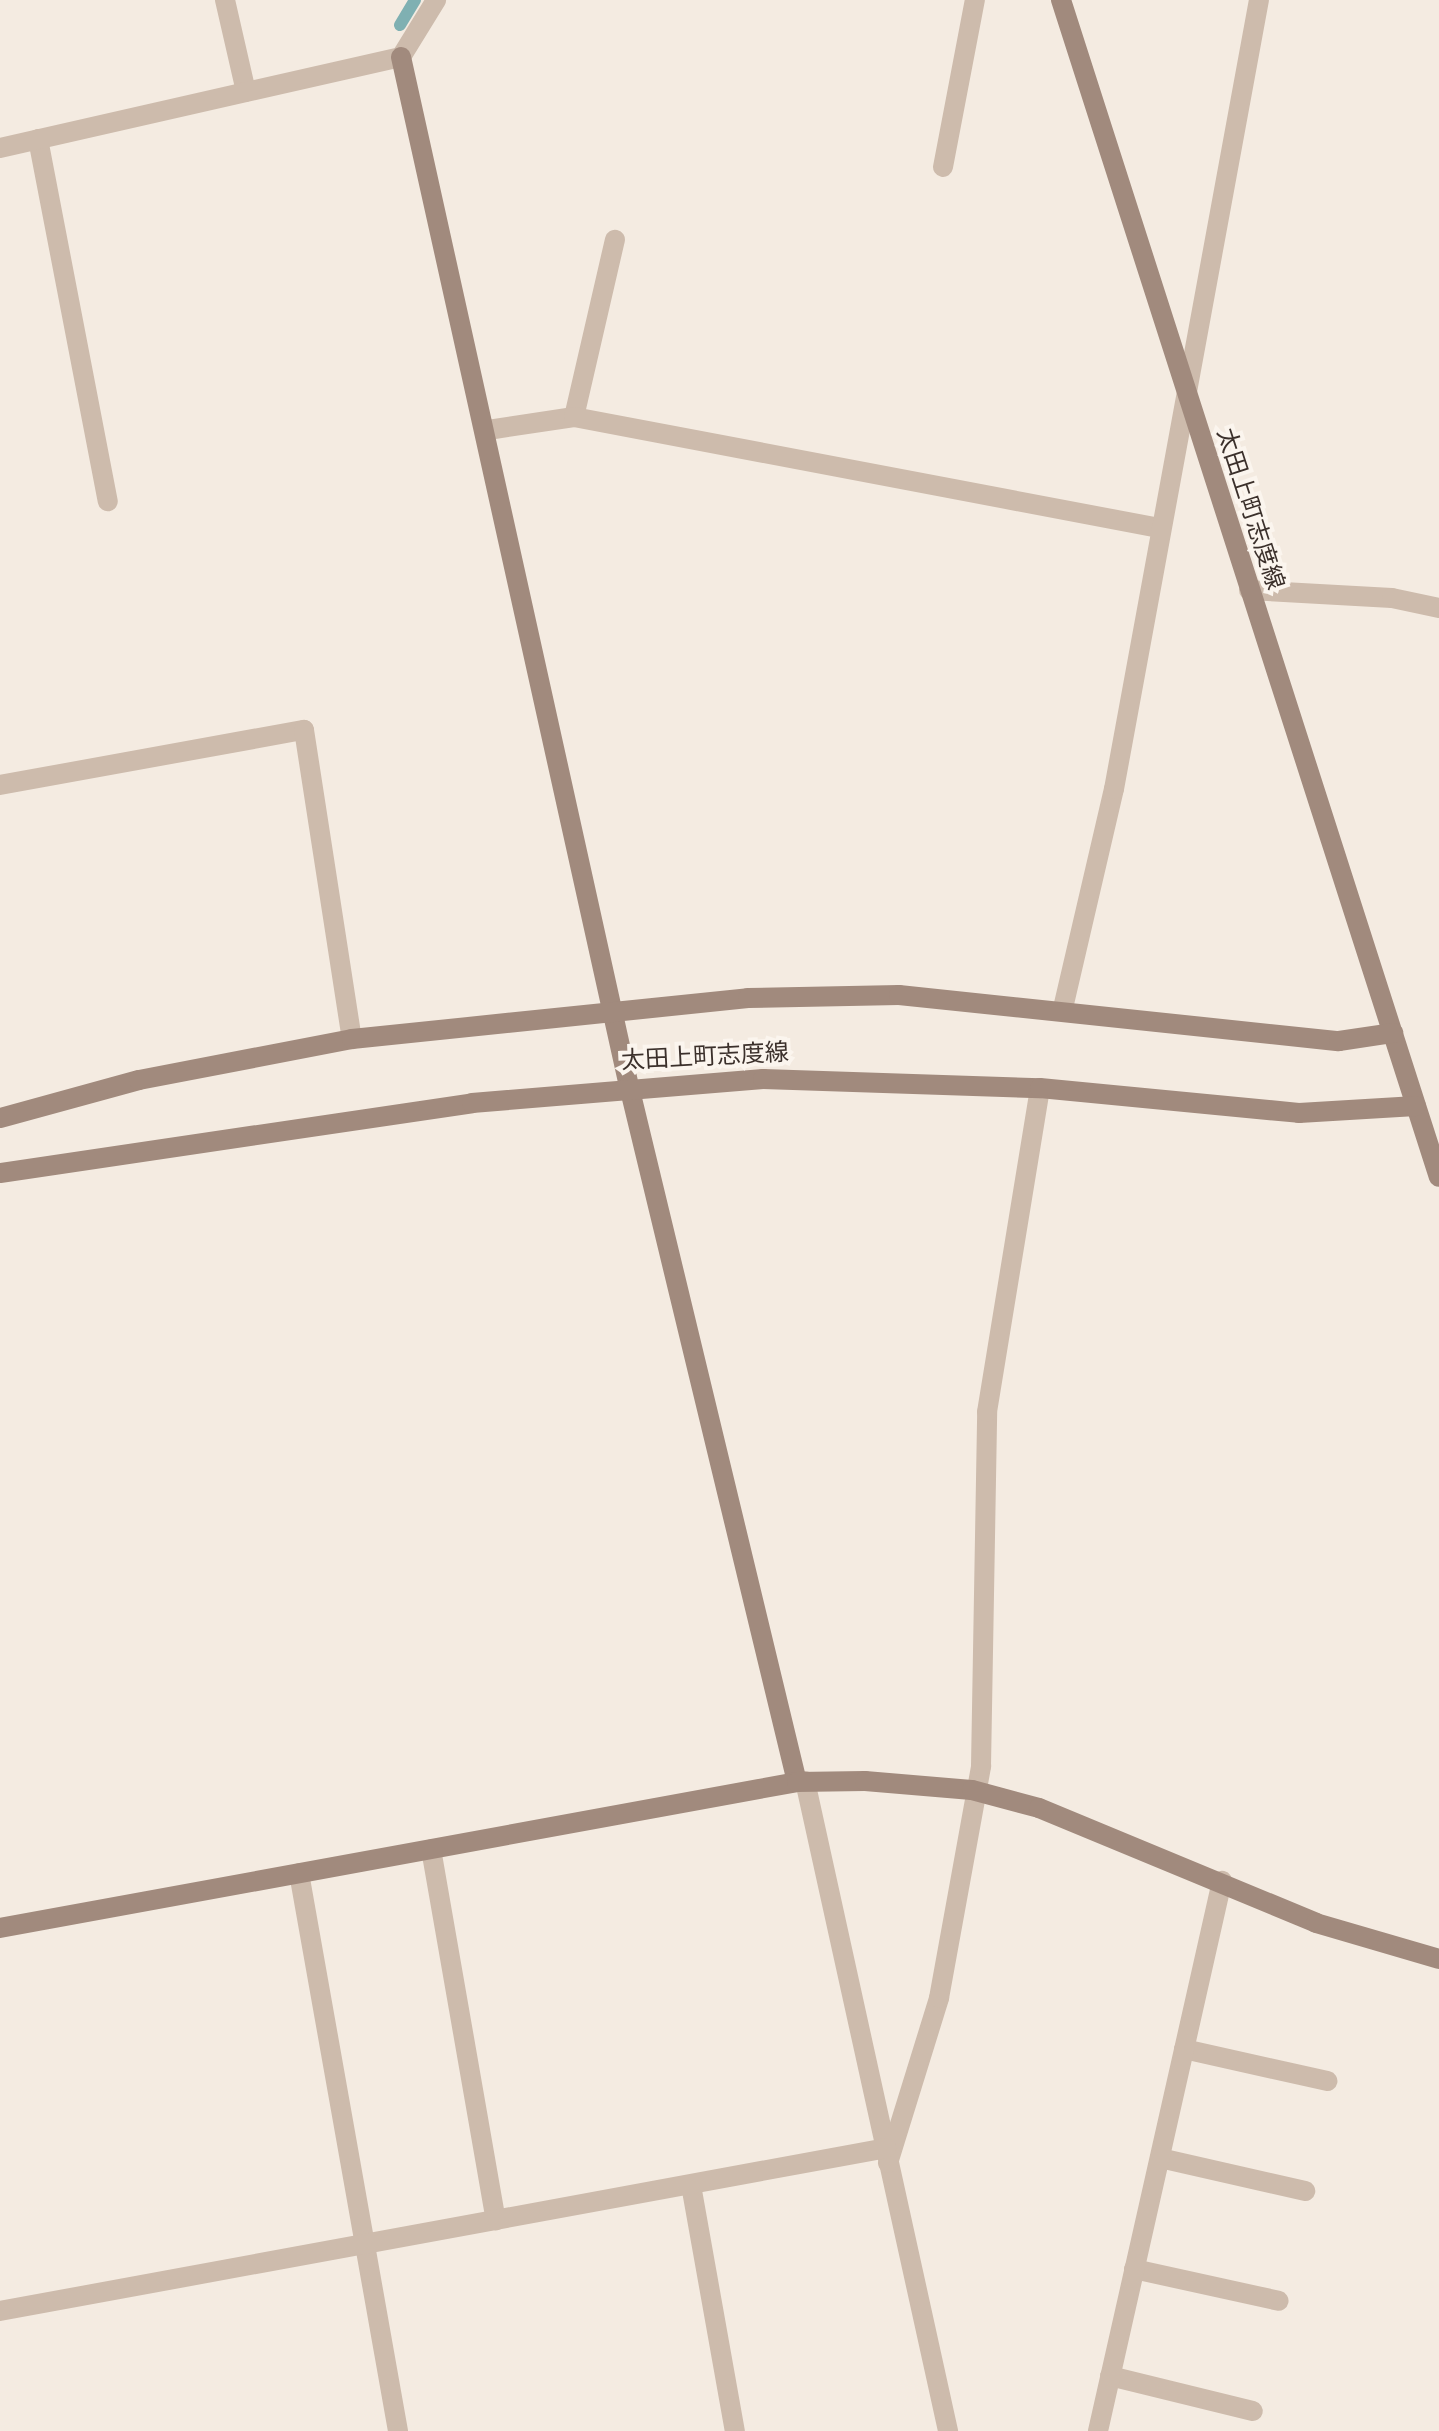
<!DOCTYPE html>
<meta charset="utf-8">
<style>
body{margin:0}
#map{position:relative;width:1439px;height:2431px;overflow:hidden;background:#f4ebe1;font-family:Karla,"Noto Sans JP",sans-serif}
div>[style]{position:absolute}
.stream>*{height:12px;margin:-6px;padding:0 6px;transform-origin:6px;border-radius:6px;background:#7fb0b2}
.street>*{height:20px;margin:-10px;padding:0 10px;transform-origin:10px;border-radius:10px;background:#cdbbac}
.secondary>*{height:20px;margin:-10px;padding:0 10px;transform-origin:10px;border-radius:10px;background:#a18a7d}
span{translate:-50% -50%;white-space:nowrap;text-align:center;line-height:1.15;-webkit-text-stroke:8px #fbf5ee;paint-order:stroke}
.street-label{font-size:24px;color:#3b302b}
</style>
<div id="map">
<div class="stream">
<i style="left:400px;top:25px;width:29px;rotate:-59deg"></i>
</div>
<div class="street">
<i style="left:225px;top:0;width:94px;rotate:77.1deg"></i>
<i style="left:38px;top:139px;width:369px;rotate:79.1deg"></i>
<i style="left:0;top:148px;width:411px;rotate:-12.8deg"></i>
<i style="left:401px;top:57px;width:67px;rotate:-58.4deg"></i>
<i style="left:943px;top:167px;width:170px;rotate:-79.2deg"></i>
<i style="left:574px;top:417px;width:182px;rotate:-77deg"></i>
<i style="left:488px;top:430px;width:87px;rotate:-8.6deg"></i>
<i style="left:574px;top:417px;width:595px;rotate:10.74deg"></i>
<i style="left:1249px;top:590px;width:143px;rotate:3.2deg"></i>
<i style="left:1392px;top:598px;width:48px;rotate:12deg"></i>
<i style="left:0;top:785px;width:309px;rotate:-10.3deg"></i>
<i style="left:304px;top:730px;width:313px;rotate:81.2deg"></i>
<i style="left:1063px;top:1008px;width:225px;rotate:-76.9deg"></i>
<i style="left:1114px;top:789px;width:802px;rotate:-79.59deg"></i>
<i style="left:805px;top:1781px;width:666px;rotate:77.59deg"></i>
<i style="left:431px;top:1849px;width:377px;rotate:80.1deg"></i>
<i style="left:299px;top:1873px;width:567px;rotate:79.94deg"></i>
<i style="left:1184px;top:2049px;width:147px;rotate:12.6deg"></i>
<i style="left:1160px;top:2158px;width:149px;rotate:12.8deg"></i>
<i style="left:888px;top:2163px;width:173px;rotate:-72.8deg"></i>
<i style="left:939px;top:1998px;width:236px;rotate:-79.7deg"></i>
<i style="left:981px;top:1766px;width:354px;rotate:-89deg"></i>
<i style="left:987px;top:1412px;width:328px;rotate:-80.7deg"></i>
<i style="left:691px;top:2185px;width:250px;rotate:79.9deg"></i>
<i style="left:1134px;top:2269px;width:148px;rotate:12.4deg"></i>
<i style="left:0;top:2311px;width:901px;rotate:-10.42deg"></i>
<i style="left:1110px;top:2376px;width:147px;rotate:13.8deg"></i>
<i style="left:1098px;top:2431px;width:564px;rotate:-77.29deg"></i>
</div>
<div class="secondary">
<i style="left:1061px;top:0;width:1236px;rotate:72.2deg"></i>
<i style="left:401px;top:57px;width:1054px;rotate:77.51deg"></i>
<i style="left:629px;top:1086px;width:716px;rotate:76.43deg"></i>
<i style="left:0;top:1118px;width:144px;rotate:-15.3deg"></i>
<i style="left:139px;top:1080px;width:217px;rotate:-10.9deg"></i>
<i style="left:352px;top:1039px;width:398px;rotate:-5.9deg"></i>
<i style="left:748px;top:998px;width:151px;rotate:-1.1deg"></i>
<i style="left:899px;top:995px;width:442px;rotate:6deg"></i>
<i style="left:1339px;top:1041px;width:55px;rotate:-8.4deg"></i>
<i style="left:0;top:1173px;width:477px;rotate:-8.4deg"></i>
<i style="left:472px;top:1103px;width:292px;rotate:-4.7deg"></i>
<i style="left:763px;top:1079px;width:277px;rotate:1.9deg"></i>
<i style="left:1040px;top:1088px;width:260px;rotate:5.5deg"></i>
<i style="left:1299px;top:1113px;width:117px;rotate:-3.4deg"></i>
<i style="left:0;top:1928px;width:810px;rotate:-10.38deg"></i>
<i style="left:797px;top:1782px;width:68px;rotate:-0.8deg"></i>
<i style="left:865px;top:1781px;width:107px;rotate:4.8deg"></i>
<i style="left:972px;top:1790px;width:69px;rotate:15deg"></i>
<i style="left:1039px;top:1808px;width:300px;rotate:22.5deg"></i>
<i style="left:1316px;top:1923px;width:128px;rotate:16.3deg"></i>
</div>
<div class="street-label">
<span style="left:1250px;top:509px;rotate:72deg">太田上町志度線</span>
<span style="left:705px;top:1057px;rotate:-3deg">太田上町志度線</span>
</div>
</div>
